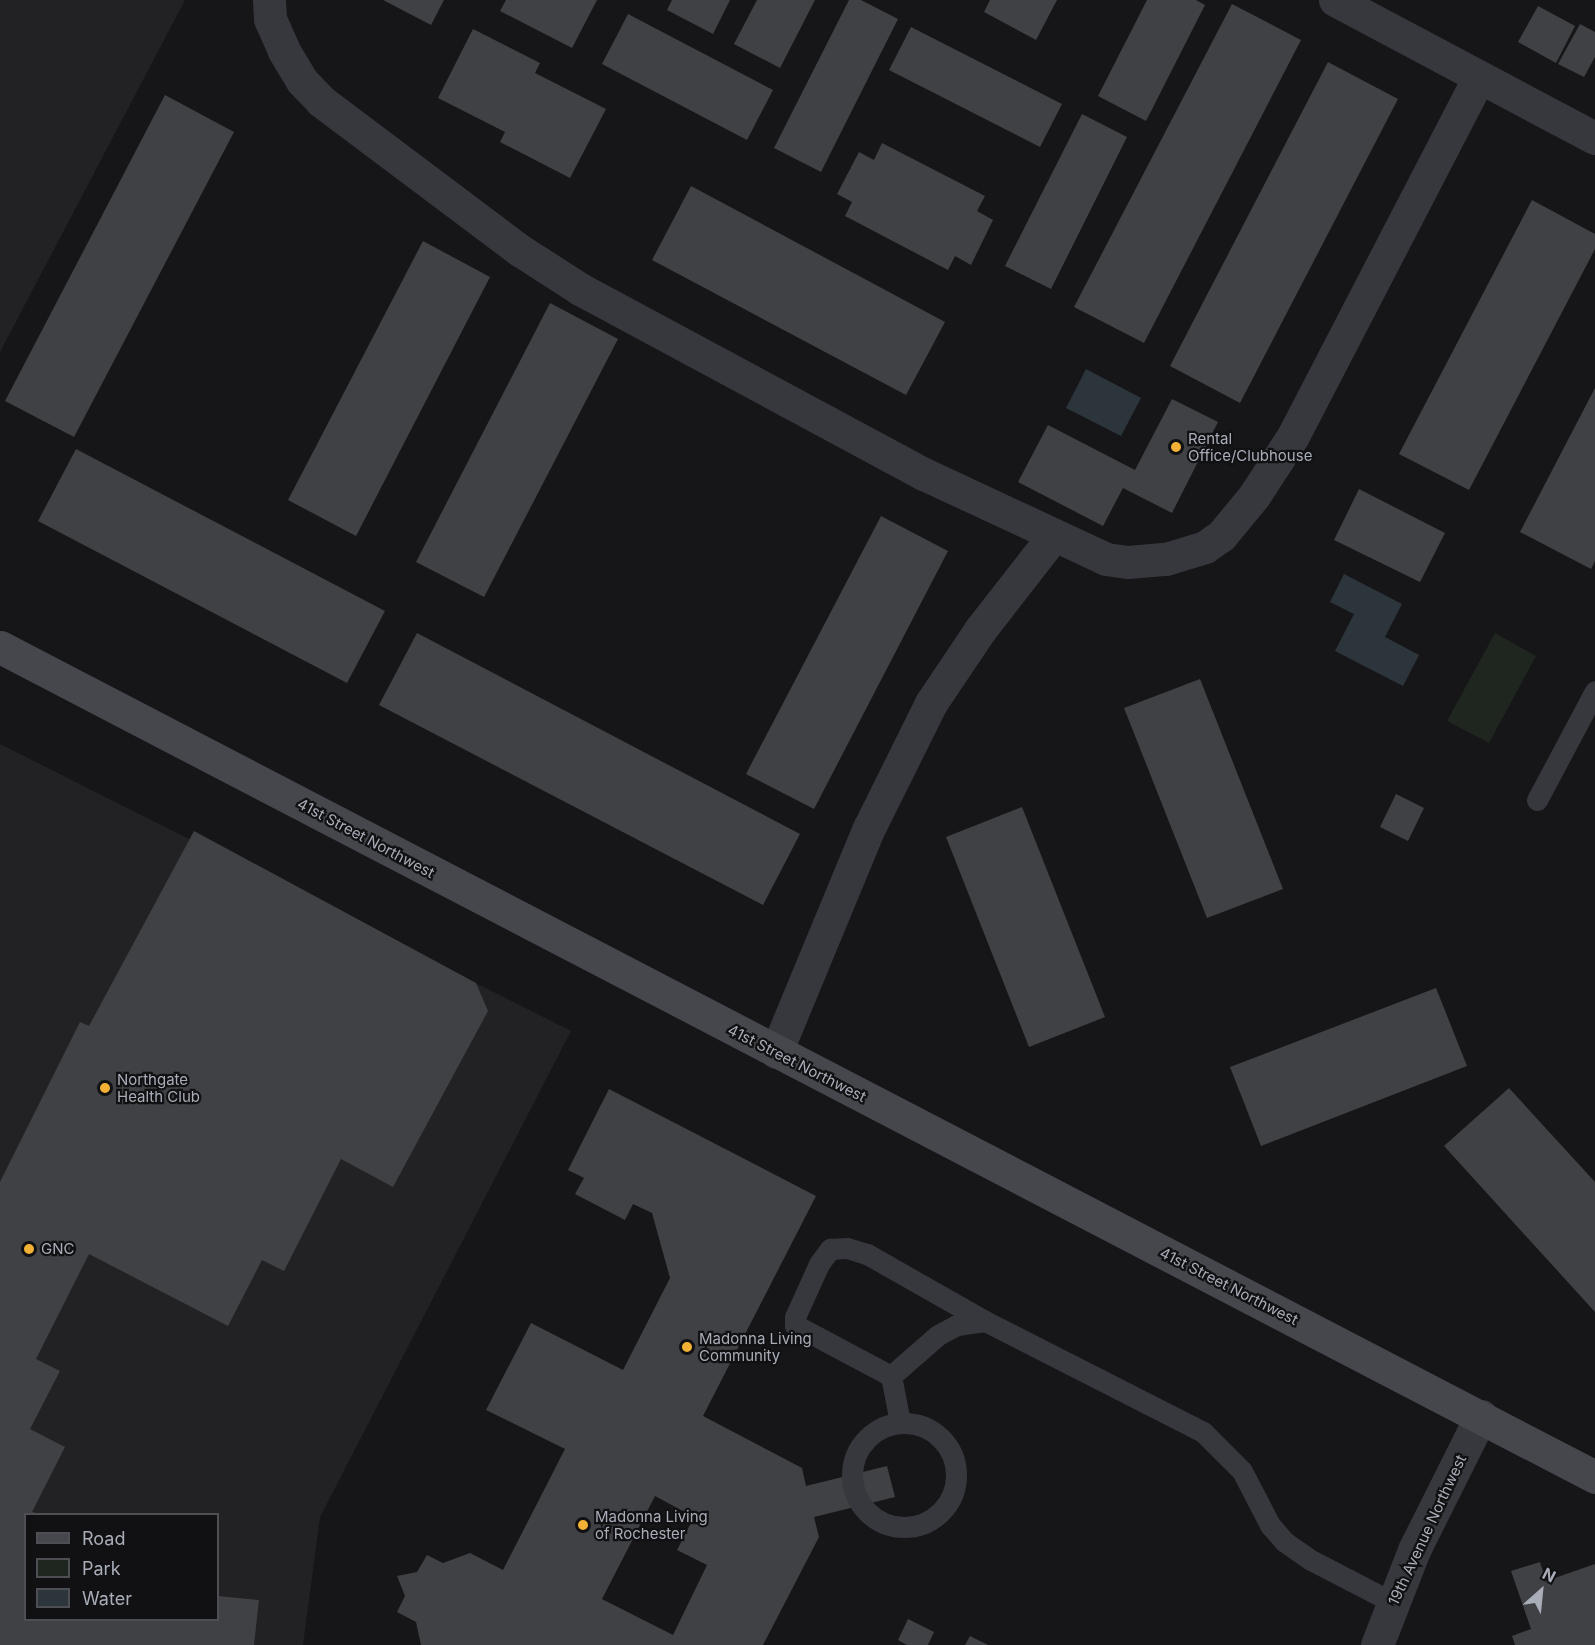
<!DOCTYPE html>
<style>
body{margin:0}
#map{position:relative;width:1595px;height:1645px;overflow:hidden;background:#161618;font-family:Inter,sans-serif}
div>[style]{position:absolute}
.built>*{inset:0;background:#222225}
.green>*{inset:0;background:#1e261f}
.water>*{inset:0;background:#2c353c}
.building>*{inset:0;background:#404145}
.service>*{height:21px;margin:-10.5px;padding:0 10.5px;transform-origin:10.5px;border-radius:10.5px;background:#37383d}
.service>.ring{margin:-10.5px;padding:0;box-sizing:content-box;background:none;border:21px solid #37383d;border-radius:50%}
.minor>*{height:33px;margin:-16.5px;padding:0 16.5px;transform-origin:16.5px;border-radius:16.5px;background:#37383d}
.secondary>*{height:33px;margin:-16.5px;padding:0 16.5px;transform-origin:16.5px;border-radius:16.5px;background:#45474d}
.dots>*{width:16px;height:16px;translate:-50% -50%;box-sizing:border-box;border:3px solid #111113;border-radius:50%}
span{translate:-50% -50%;white-space:nowrap;text-align:center;line-height:1.15;-webkit-text-stroke:4.5px #111113;paint-order:stroke}
.poi-label{font-size:15px;color:#a8adb8}
.left{translate:0 -50%;text-align:left}
.street-label{font-size:15px;color:#a8adb8}
.legend{position:absolute;left:24px;top:1513px;width:195px;height:108px;box-sizing:border-box;background:#111113;border:2px solid #4d4f55;margin:0;padding:8px 10px;list-style:none;font-size:18px;color:#a8adb8}
.legend li{display:flex;align-items:center;gap:12px;height:30px}
.legend b{width:30px;border:2px solid #4d4f55}
.north{position:absolute;left:1511px;top:1561px;width:60px;height:60px;-webkit-text-stroke:4px #111113;paint-order:stroke;rotate:27deg;font-size:16px;font-weight:700;line-height:24px;text-align:center;color:#a8adb8}
.north::after{content:'';display:block;margin:auto;width:21px;height:27px;background:#a8adb8;clip-path:polygon(50% 0,100% 100%,50% 72%,0 100%)}
</style>
<div id="map">
<div class="built">
<i style="clip-path:polygon(0 0,185px 0,0 352px)"></i>
<i style="clip-path:polygon(evenodd,0 744px,571px 1031px,320px 1517px,303px 1645px,0 1645px,0 744px,26px 1514px,218px 1514px,218px 1620px,26px 1620px,26px 1514px)"></i>
</div>
<div class="green">
<i style="clip-path:polygon(1495px 633px,1536px 656px,1489px 743px,1447px 721px)"></i>
</div>
<div class="water">
<i style="clip-path:polygon(1086px 369px,1141px 398px,1121px 436px,1066px 408px)"></i>
<i style="clip-path:polygon(1344px 574px,1402px 604px,1385px 637px,1419px 655px,1403px 686px,1335px 651px,1354px 614px,1330px 602px)"></i>
</div>
<div class="building">
<i style="clip-path:polygon(383px 0,444px 0,431px 25px)"></i>
<i style="clip-path:polygon(506px 0,597px 0,572px 48px,500px 11px)"></i>
<i style="clip-path:polygon(672px 0,730px 0,713px 34px,667px 10px)"></i>
<i style="clip-path:polygon(757px 0,815px 0,780px 68px,734px 44px)"></i>
<i style="clip-path:polygon(849px 0,861px 0,898px 19px,821px 172px,774px 148px)"></i>
<i style="clip-path:polygon(990px 0,1057px 0,1036px 40px,984px 12px)"></i>
<i style="clip-path:polygon(1147px 0,1196px 0,1205px 5px,1146px 121px,1098px 96px)"></i>
<i style="clip-path:polygon(1232px 4px,1301px 40px,1144px 343px,1074px 307px)"></i>
<i style="clip-path:polygon(1538px 6px,1575px 26px,1556px 63px,1518px 42px)"></i>
<i style="clip-path:polygon(628px 14px,773px 90px,747px 140px,602px 64px)"></i>
<i style="clip-path:polygon(1580px 24px,1595px 32px,1595px 57px,1584px 77px,1558px 64px)"></i>
<i style="clip-path:polygon(911px 27px,1062px 104px,1040px 147px,889px 70px)"></i>
<i style="clip-path:polygon(473px 29px,540px 63px,535px 73px,606px 109px,570px 178px,500px 142px,505px 132px,438px 98px)"></i>
<i style="clip-path:polygon(1328px 62px,1398px 99px,1240px 403px,1170px 366px)"></i>
<i style="clip-path:polygon(165px 95px,234px 132px,74px 437px,5px 401px)"></i>
<i style="clip-path:polygon(1082px 114px,1127px 137px,1051px 289px,1005px 266px)"></i>
<i style="clip-path:polygon(882px 143px,985px 196px,977px 211px,993px 220px,971px 265px,955px 256px,948px 270px,845px 216px,852px 202px,837px 194px,859px 152px,874px 160px)"></i>
<i style="clip-path:polygon(691px 186px,945px 322px,906px 395px,652px 260px)"></i>
<i style="clip-path:polygon(1532px 200px,1595px 234px,1595px 249px,1469px 490px,1399px 454px)"></i>
<i style="clip-path:polygon(423px 241px,490px 277px,356px 536px,288px 500px)"></i>
<i style="clip-path:polygon(550px 303px,618px 339px,484px 597px,416px 562px)"></i>
<i style="clip-path:polygon(1595px 388px,1595px 561px,1591px 569px,1520px 532px)"></i>
<i style="clip-path:polygon(1172px 399px,1218px 422px,1172px 513px,1123px 488px,1103px 526px,1018px 482px,1048px 425px,1135px 470px)"></i>
<i style="clip-path:polygon(76px 449px,385px 611px,347px 683px,38px 521px)"></i>
<i style="clip-path:polygon(1359px 489px,1445px 533px,1420px 582px,1334px 540px)"></i>
<i style="clip-path:polygon(881px 516px,948px 551px,814px 809px,746px 774px)"></i>
<i style="clip-path:polygon(417px 633px,800px 834px,763px 905px,379px 705px)"></i>
<i style="clip-path:polygon(1200px 679px,1283px 889px,1207px 918px,1124px 708px)"></i>
<i style="clip-path:polygon(1396px 794px,1424px 808px,1408px 841px,1380px 827px)"></i>
<i style="clip-path:polygon(1022px 807px,1105px 1017px,1029px 1047px,946px 837px)"></i>
<i style="clip-path:polygon(194px 831px,476px 983px,488px 1011px,393px 1187px,341px 1159px,284px 1271px,262px 1260px,228px 1326px,89px 1254px,36px 1359px,60px 1371px,30px 1429px,65px 1447px,32px 1512px,40px 1514px,26px 1514px,26px 1620px,218px 1620px,218px 1596px,259px 1600px,254px 1645px,0 1645px,0 1182px,80px 1022px,89px 1026px)"></i>
<i style="clip-path:polygon(1436px 988px,1467px 1066px,1261px 1146px,1230px 1067px)"></i>
<i style="clip-path:polygon(1509px 1088px,1595px 1182px,1595px 1312px,1444px 1146px)"></i>
<i style="clip-path:polygon(evenodd,609px 1089px,816px 1196px,703px 1416px,802px 1468px,806px 1486px,887px 1466px,895px 1497px,814px 1517px,819px 1537px,763px 1645px,421px 1645px,416px 1622px,397px 1612px,405px 1596px,397px 1576px,417px 1572px,427px 1555px,443px 1563px,470px 1553px,503px 1570px,565px 1449px,486px 1410px,531px 1323px,623px 1370px,670px 1278px,652px 1213px,633px 1204px,625px 1220px,575px 1194px,584px 1178px,568px 1170px,609px 1089px,655px 1496px,694px 1517px,677px 1550px,707px 1565px,673px 1635px,602px 1599px,655px 1496px)"></i>
<i style="clip-path:polygon(1540px 1562px,1546px 1581px,1595px 1564px,1595px 1645px,1515px 1645px,1512px 1636px,1531px 1629px,1511px 1571px)"></i>
<i style="clip-path:polygon(908px 1619px,934px 1632px,928px 1645px,907px 1645px,898px 1640px)"></i>
<i style="clip-path:polygon(970px 1636px,988px 1645px,965px 1645px)"></i>
</div>
<div class="service">
<i style="left:1537px;top:800px;width:123px;rotate:-62deg"></i>
<i style="left:891px;top:1376px;width:109px;rotate:-152deg"></i>
<i style="left:795px;top:1325px;width:8px;rotate:-90deg"></i>
<i style="left:795px;top:1317px;width:58px;rotate:-65.6deg"></i>
<i style="left:819px;top:1264px;width:19px;rotate:-54deg"></i>
<i style="left:830px;top:1249px;width:17px;rotate:-3deg"></i>
<i style="left:847px;top:1248px;width:21px;rotate:17deg"></i>
<i style="left:867px;top:1254px;width:136px;rotate:29.6deg"></i>
<i style="left:985px;top:1321px;width:245px;rotate:27deg"></i>
<i style="left:1203px;top:1432px;width:55px;rotate:45deg"></i>
<i style="left:1242px;top:1471px;width:61px;rotate:62.6deg"></i>
<i style="left:1270px;top:1525px;width:23px;rotate:49deg"></i>
<i style="left:1285px;top:1542px;width:29px;rotate:35deg"></i>
<i style="left:1309px;top:1559px;width:93px;rotate:27.4deg"></i>
<i style="left:891px;top:1376px;width:62px;rotate:-41.1deg"></i>
<i style="left:938px;top:1335px;width:21px;rotate:-28deg"></i>
<i style="left:957px;top:1325px;width:28px;rotate:-8deg"></i>
<i style="left:891px;top:1376px;width:47px;rotate:78.9deg"></i>
<i class="ring" style="left:852px;top:1423px;width:83px;height:83px"></i>
</div>
<div class="minor">
<i style="left:269px;top:0;width:19px;rotate:87deg"></i>
<i style="left:270px;top:19px;width:35px;rotate:66deg"></i>
<i style="left:284px;top:51px;width:35px;rotate:59deg"></i>
<i style="left:302px;top:81px;width:28px;rotate:46deg"></i>
<i style="left:321px;top:101px;width:250px;rotate:36.9deg"></i>
<i style="left:521px;top:251px;width:70px;rotate:32.8deg"></i>
<i style="left:580px;top:289px;width:391px;rotate:28.3deg"></i>
<i style="left:924px;top:474px;width:201px;rotate:25deg"></i>
<i style="left:1106px;top:559px;width:22px;rotate:8deg"></i>
<i style="left:1128px;top:562px;width:38px;rotate:-5deg"></i>
<i style="left:1166px;top:559px;width:41px;rotate:-17.1deg"></i>
<i style="left:1205px;top:547px;width:19px;rotate:-35deg"></i>
<i style="left:1221px;top:536px;width:52px;rotate:-50.5deg"></i>
<i style="left:1254px;top:496px;width:72px;rotate:-57deg"></i>
<i style="left:1293px;top:436px;width:404px;rotate:-62.6deg"></i>
<i style="left:1335px;top:0;width:294px;rotate:28deg"></i>
<i style="left:776px;top:1052px;width:243px;rotate:-67.5deg"></i>
<i style="left:869px;top:828px;width:140px;rotate:-63.6deg"></i>
<i style="left:931px;top:703px;width:88px;rotate:-56.1deg"></i>
<i style="left:980px;top:630px;width:120px;rotate:-52.1deg"></i>
<i style="left:1377px;top:1645px;width:102px;rotate:-68.7deg"></i>
<i style="left:1414px;top:1550px;width:150px;rotate:-63.4deg"></i>
</div>
<div class="secondary">
<i style="left:0;top:647px;width:1798px;rotate:27.49deg"></i>
</div>
<div class="dots">
<i style="left:1176px;top:447px;background:#f2b134"></i>
<i style="left:105px;top:1088px;background:#f2b134"></i>
<i style="left:29px;top:1249px;background:#f2b134"></i>
<i style="left:687px;top:1347px;background:#f2b134"></i>
<i style="left:583px;top:1525px;background:#f2b134"></i>
</div>
<div class="poi-label">
<span class="left" style="left:1188px;top:447px">Rental<br>Office/Clubhouse</span>
<span class="left" style="left:117px;top:1088px">Northgate<br>Health Club</span>
<span class="left" style="left:41px;top:1249px">GNC</span>
<span class="left" style="left:699px;top:1347px">Madonna Living<br>Community</span>
<span class="left" style="left:595px;top:1525px">Madonna Living<br>of Rochester</span>
</div>
<div class="street-label">
<span style="left:366px;top:838px;rotate:28deg">41st Street Northwest</span>
<span style="left:797px;top:1063px;rotate:27deg">41st Street Northwest</span>
<span style="left:1229px;top:1286px;rotate:27deg">41st Street Northwest</span>
<span style="left:1427px;top:1530px;rotate:-65deg">19th Avenue Northwest</span>
</div>
<ul class="legend">
<li><b style="height:8px;background:#45474d"></b>Road</li>
<li><b style="height:16px;background:#1e261f"></b>Park</li>
<li><b style="height:16px;background:#2c353c"></b>Water</li>
</ul>
<div class="north">N</div>
</div>
